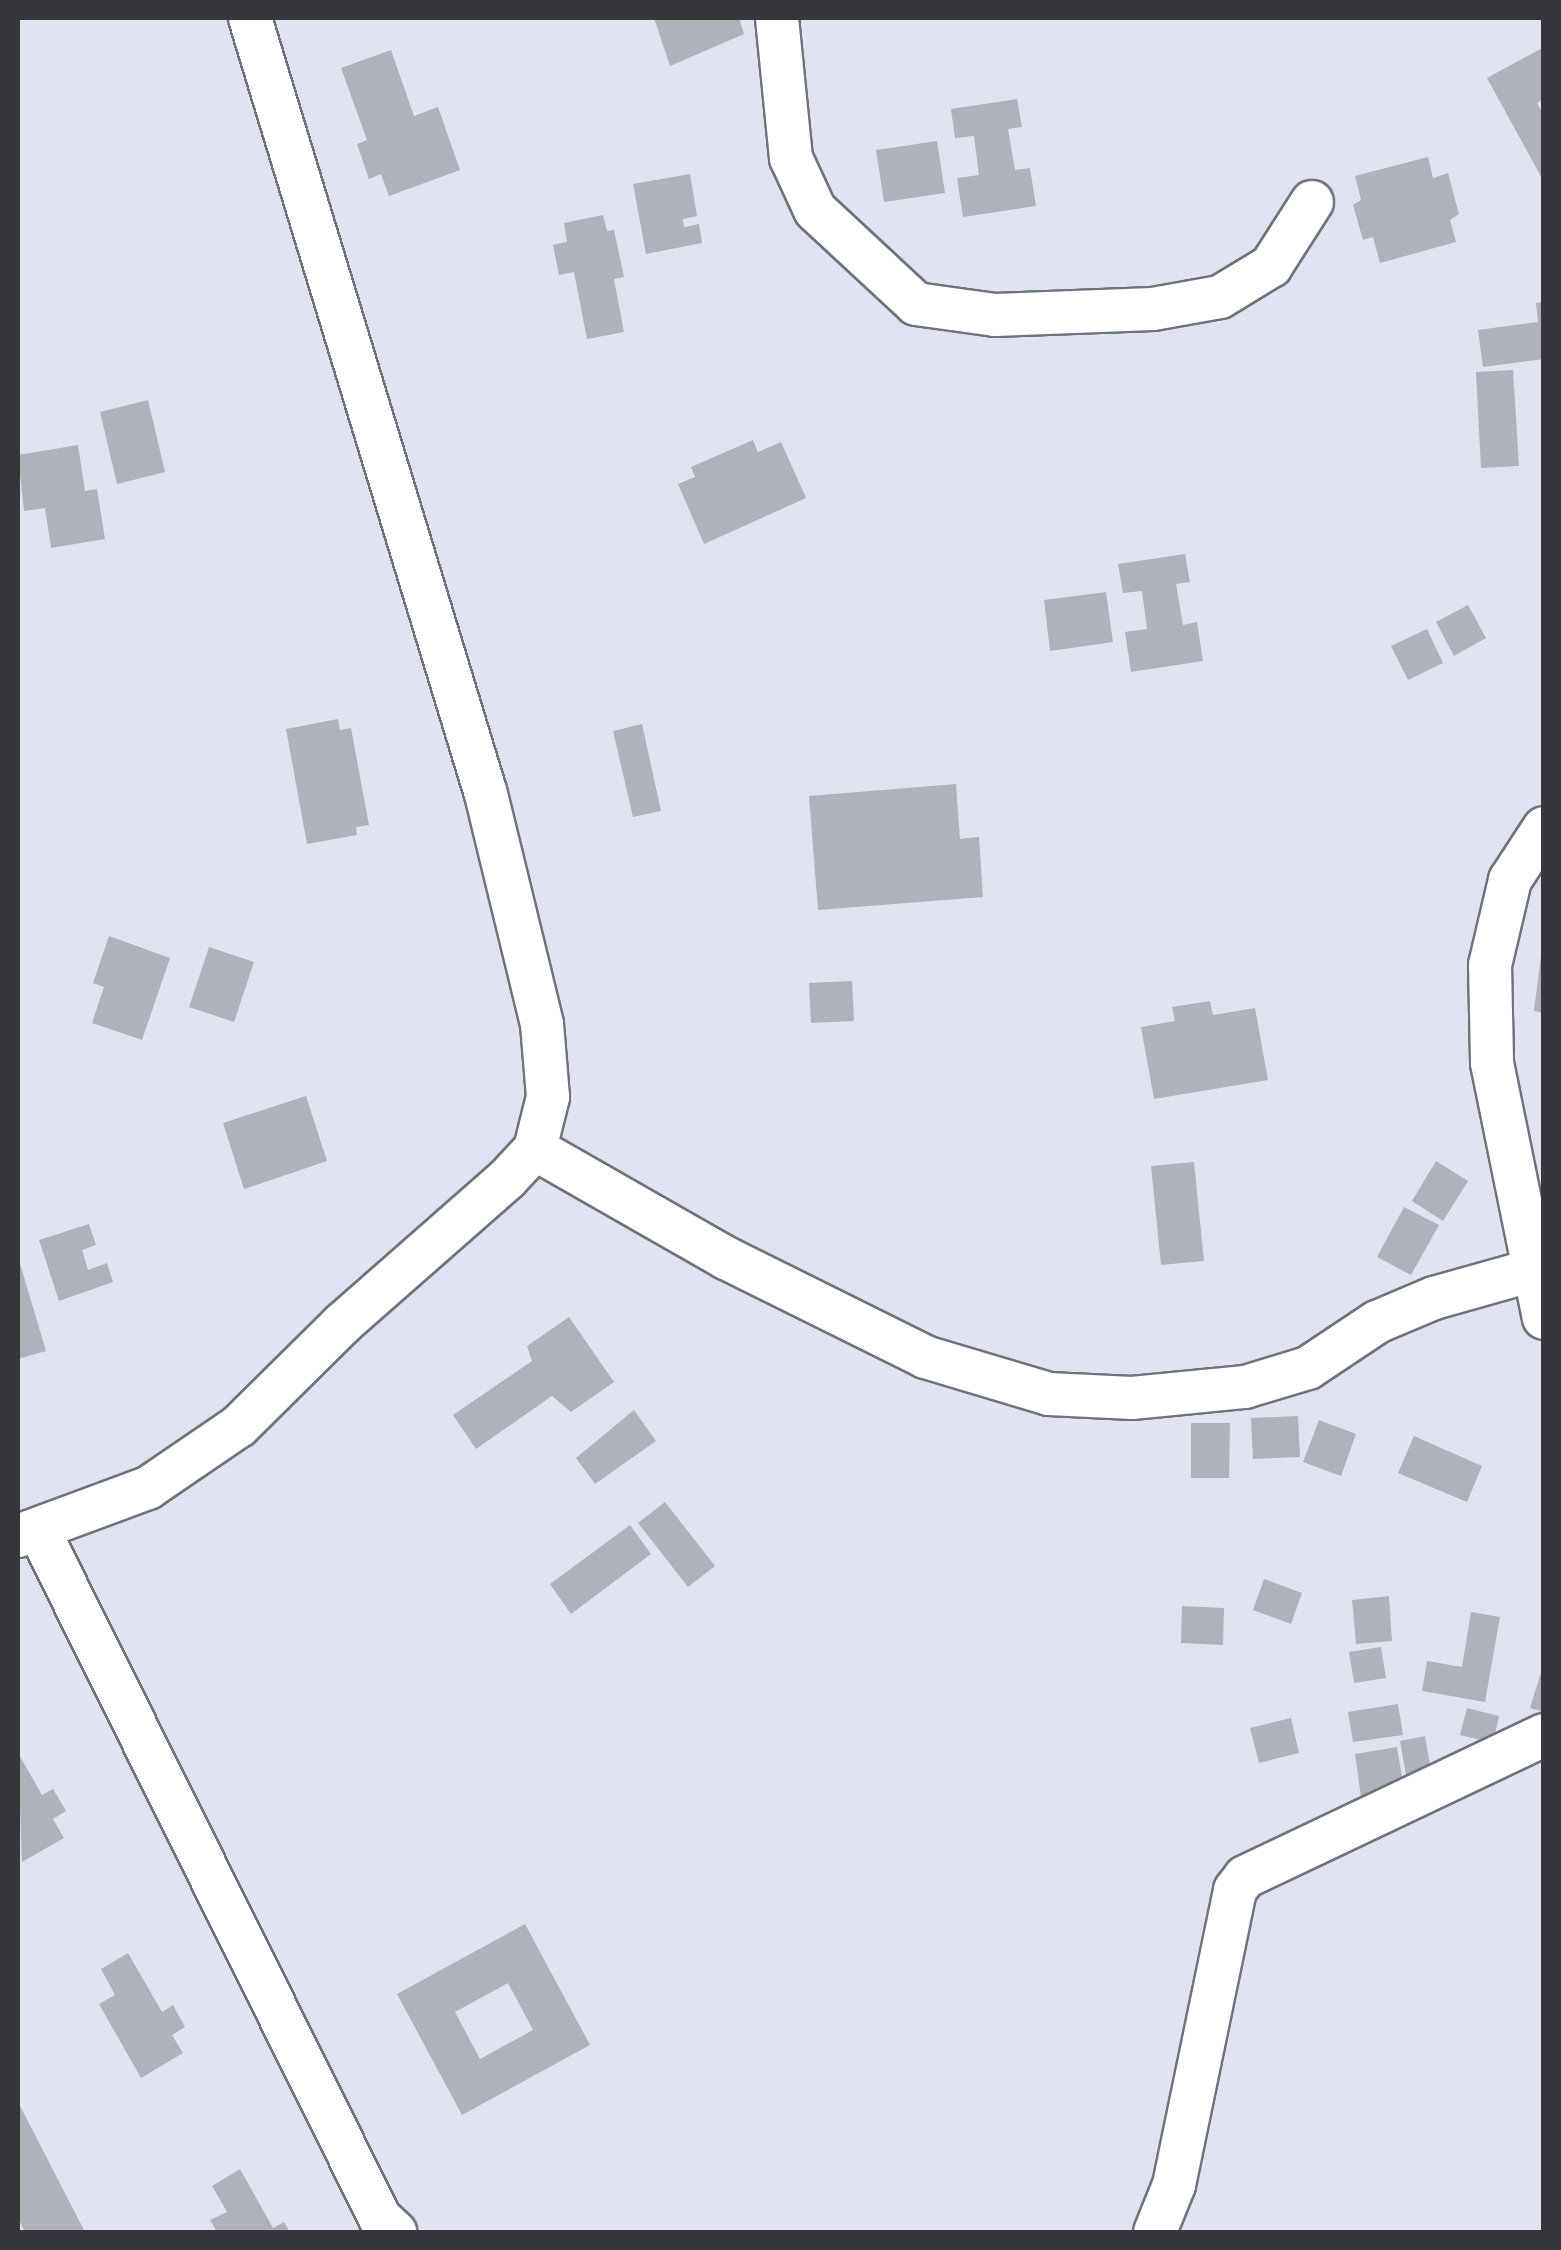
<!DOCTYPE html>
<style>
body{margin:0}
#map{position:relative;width:1561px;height:2250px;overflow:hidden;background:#e0e4f0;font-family:Commissioner,sans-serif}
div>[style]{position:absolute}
.building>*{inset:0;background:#adb2bd}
.roads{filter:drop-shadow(2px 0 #6f737e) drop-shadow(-2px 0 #6f737e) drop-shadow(0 2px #6f737e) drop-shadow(0 -2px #6f737e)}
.street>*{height:42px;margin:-21px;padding:0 21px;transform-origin:21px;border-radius:21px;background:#fff}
span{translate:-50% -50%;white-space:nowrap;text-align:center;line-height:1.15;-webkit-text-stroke:9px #e0e4f0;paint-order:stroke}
.frame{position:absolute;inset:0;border:20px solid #35373b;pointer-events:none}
</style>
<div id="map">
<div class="building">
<i style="clip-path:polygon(654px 18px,739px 18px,744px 34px,670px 66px)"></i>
<i style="clip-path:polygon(1544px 47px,1544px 99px,1537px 103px,1544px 115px,1544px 182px,1487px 78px)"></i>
<i style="clip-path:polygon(391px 50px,414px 116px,438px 107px,460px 170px,389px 196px,381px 174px,369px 179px,357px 144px,367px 140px,341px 68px)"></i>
<i style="clip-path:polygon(1017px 99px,1022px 127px,1008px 129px,1015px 170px,1030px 168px,1036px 206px,963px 217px,957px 178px,979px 175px,974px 136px,955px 138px,951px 109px)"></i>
<i style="clip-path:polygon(937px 141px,945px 193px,884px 202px,876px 150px)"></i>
<i style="clip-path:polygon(1428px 157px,1433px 178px,1448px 173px,1459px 214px,1450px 220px,1456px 242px,1380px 263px,1373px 237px,1363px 240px,1353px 205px,1361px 200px,1355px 176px)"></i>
<i style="clip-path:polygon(690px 174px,697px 216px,683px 219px,684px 227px,699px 224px,702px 243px,646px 254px,633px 184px)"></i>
<i style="clip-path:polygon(603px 215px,607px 231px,614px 230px,624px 277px,614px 279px,624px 332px,587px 339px,574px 272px,559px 275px,553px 245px,567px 242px,564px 223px)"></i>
<i style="clip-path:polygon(1544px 302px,1544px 359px,1483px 367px,1478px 330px,1538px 322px,1536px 303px)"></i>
<i style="clip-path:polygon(1513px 370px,1519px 466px,1481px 468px,1476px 372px)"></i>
<i style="clip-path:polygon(148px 400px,165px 472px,117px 484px,100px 412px)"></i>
<i style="clip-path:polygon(753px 440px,758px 452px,781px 442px,806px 498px,704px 544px,678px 484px,695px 477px,691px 467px)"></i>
<i style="clip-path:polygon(78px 445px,85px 491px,97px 489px,105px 539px,51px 548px,45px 508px,24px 511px,18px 455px)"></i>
<i style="clip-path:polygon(1185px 554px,1190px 582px,1176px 584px,1183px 625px,1197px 622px,1203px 661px,1131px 672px,1125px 632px,1147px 629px,1142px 591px,1123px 593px,1118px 564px)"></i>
<i style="clip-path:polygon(1106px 592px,1113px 642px,1050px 651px,1044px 600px)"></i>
<i style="clip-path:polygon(1468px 605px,1486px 638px,1454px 656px,1436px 622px)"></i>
<i style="clip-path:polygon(1427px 629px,1443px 663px,1408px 680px,1391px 646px)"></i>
<i style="clip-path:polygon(338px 719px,340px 730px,351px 728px,369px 825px,356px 827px,357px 835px,307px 844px,286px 729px)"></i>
<i style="clip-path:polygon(642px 724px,661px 811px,633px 817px,613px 731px)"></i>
<i style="clip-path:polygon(956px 784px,960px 839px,979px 837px,983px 897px,818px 910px,809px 796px)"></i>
<i style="clip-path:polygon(109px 936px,170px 958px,142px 1040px,92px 1023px,104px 987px,93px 983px)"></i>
<i style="clip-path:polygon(209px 947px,254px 962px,234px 1022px,189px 1007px)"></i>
<i style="clip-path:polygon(1541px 956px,1544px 956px,1544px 1013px,1534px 1011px)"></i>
<i style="clip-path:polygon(852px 981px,854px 1021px,811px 1023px,809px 983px)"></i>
<i style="clip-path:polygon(1210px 1001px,1213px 1015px,1255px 1008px,1268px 1080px,1154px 1099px,1141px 1027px,1175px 1021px,1172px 1007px)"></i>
<i style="clip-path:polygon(306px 1096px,327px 1161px,244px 1189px,223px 1123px)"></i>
<i style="clip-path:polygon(1436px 1161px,1468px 1181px,1443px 1221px,1412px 1201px)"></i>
<i style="clip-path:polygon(1194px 1162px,1204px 1261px,1161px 1265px,1151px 1166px)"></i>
<i style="clip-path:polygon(1404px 1207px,1439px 1225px,1411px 1275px,1377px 1257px)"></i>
<i style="clip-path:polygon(89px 1224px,96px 1245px,82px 1250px,88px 1270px,107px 1263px,113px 1282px,59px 1301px,39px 1240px)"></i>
<i style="clip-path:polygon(18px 1257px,46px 1351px,18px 1359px)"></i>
<i style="clip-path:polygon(569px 1317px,614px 1382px,571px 1412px,552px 1396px,476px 1449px,453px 1415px,532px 1361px,527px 1346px)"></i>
<i style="clip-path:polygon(634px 1410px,656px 1441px,595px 1484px,576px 1458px)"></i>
<i style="clip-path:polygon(1298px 1416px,1300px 1457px,1253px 1459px,1251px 1418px)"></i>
<i style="clip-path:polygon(1319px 1420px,1356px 1434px,1341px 1476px,1303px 1462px)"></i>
<i style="clip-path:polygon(1191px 1423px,1230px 1423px,1229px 1478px,1191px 1478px)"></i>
<i style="clip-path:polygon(1414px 1436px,1482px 1466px,1467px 1502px,1398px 1473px)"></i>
<i style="clip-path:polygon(665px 1502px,715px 1566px,688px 1587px,638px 1523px)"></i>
<i style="clip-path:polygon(630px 1525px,651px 1554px,571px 1614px,550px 1584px)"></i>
<i style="clip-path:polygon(1264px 1579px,1302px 1593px,1291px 1624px,1253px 1610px)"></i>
<i style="clip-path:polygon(1389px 1596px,1392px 1641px,1356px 1644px,1352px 1600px)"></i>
<i style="clip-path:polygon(1182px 1606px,1224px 1608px,1223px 1645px,1181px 1643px)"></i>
<i style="clip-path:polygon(1471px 1612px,1500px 1617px,1485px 1702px,1422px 1691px,1427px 1661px,1462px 1667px)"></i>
<i style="clip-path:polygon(1381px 1647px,1386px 1678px,1354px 1683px,1349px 1652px)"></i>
<i style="clip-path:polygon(1543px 1666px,1544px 1666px,1544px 1712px,1530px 1708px)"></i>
<i style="clip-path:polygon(1398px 1704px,1403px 1735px,1353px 1742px,1348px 1712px)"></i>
<i style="clip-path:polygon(1467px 1708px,1499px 1716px,1493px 1743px,1460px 1735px)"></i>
<i style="clip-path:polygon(1291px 1718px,1299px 1753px,1259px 1763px,1250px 1728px)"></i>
<i style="clip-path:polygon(1425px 1736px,1431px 1771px,1406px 1775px,1400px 1741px)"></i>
<i style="clip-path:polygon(1397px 1747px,1404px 1789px,1361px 1797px,1355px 1754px)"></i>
<i style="clip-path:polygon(18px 1753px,42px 1795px,53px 1789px,66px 1811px,53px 1819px,64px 1838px,22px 1862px)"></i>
<i style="clip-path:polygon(evenodd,525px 1924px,590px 2045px,462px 2115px,397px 1994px,525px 1924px,508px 1983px,533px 2030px,480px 2059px,455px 2012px,508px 1983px)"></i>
<i style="clip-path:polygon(128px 1953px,162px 2012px,173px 2005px,185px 2027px,172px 2035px,183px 2053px,141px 2078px,99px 2004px,115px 1995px,101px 1969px)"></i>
<i style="clip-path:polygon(18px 2102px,85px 2232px,25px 2232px,18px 2218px)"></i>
<i style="clip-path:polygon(240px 2169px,273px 2228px,284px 2222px,290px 2232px,217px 2232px,210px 2220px,227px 2212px,212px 2186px)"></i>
</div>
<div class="roads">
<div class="street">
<i style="left:777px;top:18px;width:141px;rotate:84.3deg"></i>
<i style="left:791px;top:158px;width:57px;rotate:65.2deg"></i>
<i style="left:815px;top:210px;width:138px;rotate:42.9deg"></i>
<i style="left:916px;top:304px;width:80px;rotate:7.9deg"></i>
<i style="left:995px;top:315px;width:158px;rotate:-2.2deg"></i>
<i style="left:1153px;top:309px;width:68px;rotate:-10.2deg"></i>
<i style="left:1220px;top:297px;width:60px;rotate:-31.3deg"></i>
<i style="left:1271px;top:266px;width:76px;rotate:-57.4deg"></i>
<i style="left:1544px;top:828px;width:62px;rotate:123.2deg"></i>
<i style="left:1510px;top:880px;width:87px;rotate:103.2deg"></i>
<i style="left:1490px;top:965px;width:98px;rotate:88.8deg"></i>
<i style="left:1492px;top:1063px;width:260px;rotate:78.5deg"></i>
<i style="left:535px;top:1149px;width:220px;rotate:29.7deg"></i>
<i style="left:726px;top:1258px;width:222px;rotate:26.4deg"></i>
<i style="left:925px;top:1357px;width:129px;rotate:16.6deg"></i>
<i style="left:1049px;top:1394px;width:83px;rotate:2.8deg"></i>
<i style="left:1132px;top:1398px;width:114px;rotate:-5.6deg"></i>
<i style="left:1245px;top:1387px;width:66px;rotate:-16.8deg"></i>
<i style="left:1308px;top:1368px;width:83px;rotate:-33.7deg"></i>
<i style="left:1377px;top:1322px;width:62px;rotate:-22.8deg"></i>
<i style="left:1434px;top:1298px;width:114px;rotate:-15.7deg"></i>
<i style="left:38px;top:1529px;width:769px;rotate:63.6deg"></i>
<i style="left:380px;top:2218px;width:21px;rotate:43deg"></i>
<i style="left:18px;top:1536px;width:139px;rotate:-20.3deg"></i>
<i style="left:148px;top:1488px;width:110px;rotate:-34.3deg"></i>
<i style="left:239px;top:1426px;width:145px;rotate:-44.7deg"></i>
<i style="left:342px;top:1324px;width:220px;rotate:-41.3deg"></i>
<i style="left:507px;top:1179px;width:41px;rotate:-47deg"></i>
<i style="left:535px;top:1149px;width:54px;rotate:-76deg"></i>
<i style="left:548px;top:1097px;width:73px;rotate:-94.7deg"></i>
<i style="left:542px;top:1024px;width:240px;rotate:-103.7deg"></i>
<i style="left:485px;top:791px;width:808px;rotate:-106.91deg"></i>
<i style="left:1155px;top:2232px;width:51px;rotate:-68deg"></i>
<i style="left:1174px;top:2185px;width:301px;rotate:-78.3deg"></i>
<i style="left:1235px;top:1890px;width:16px;rotate:-52deg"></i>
<i style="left:1245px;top:1877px;width:331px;rotate:-25.4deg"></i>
</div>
</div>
<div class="frame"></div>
</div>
